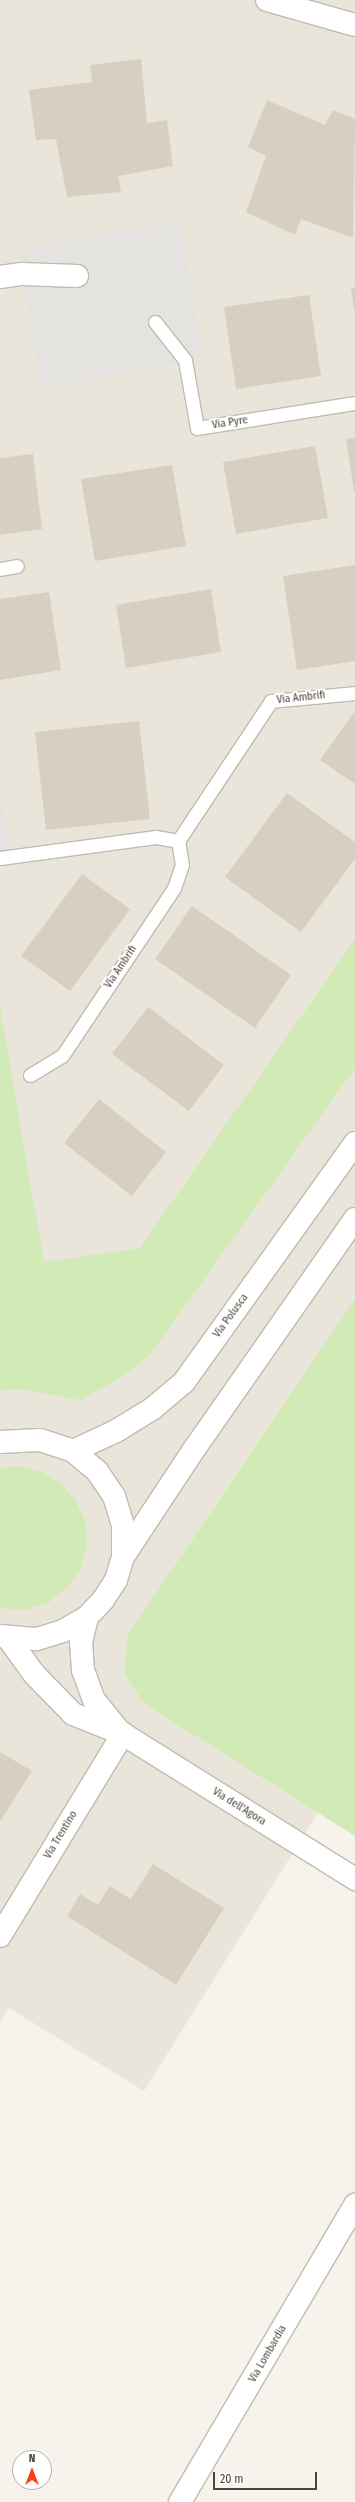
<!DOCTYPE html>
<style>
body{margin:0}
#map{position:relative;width:355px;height:2502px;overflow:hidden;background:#f6f3ec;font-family:"Fira Sans Condensed",sans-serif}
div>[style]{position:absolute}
.residential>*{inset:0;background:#eae5da}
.green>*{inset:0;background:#d2eab5}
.parking>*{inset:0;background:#e5e3e0}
.building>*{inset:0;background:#d8cfc1}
.roads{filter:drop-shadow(1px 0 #c2bbae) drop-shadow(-1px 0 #c2bbae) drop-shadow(0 1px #c2bbae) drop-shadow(0 -1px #c2bbae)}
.service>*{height:13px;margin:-6.5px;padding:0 6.5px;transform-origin:6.5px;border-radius:6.5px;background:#fff}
.minor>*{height:22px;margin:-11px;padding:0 11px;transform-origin:11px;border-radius:11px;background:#fff}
.tertiary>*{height:22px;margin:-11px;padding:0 11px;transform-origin:11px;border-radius:11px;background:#fff}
span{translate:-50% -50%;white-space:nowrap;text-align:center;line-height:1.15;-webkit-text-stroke:4px #fff;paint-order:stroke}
.street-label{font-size:11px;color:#4b4439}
.north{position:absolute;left:12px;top:2450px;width:40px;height:40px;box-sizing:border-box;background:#fff;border:1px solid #b7b4b0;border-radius:50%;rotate:0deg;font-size:11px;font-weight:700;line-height:16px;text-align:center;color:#4b4439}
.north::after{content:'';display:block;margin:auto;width:14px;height:18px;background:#fc3f1d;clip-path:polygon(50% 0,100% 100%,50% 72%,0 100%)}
.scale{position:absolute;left:213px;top:2472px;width:104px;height:18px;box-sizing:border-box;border:2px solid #4b4439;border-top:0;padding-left:5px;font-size:12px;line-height:14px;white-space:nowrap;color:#4b4439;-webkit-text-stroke:3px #fff;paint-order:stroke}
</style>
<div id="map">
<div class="residential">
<i style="clip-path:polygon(0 0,355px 0,355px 1299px,127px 1636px,124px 1672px,143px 1703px,318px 1813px,144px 2091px,9px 2008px,0 2022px)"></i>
</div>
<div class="green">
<i style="clip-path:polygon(355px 939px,355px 1068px,149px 1356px,121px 1377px,81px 1400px,20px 1389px,0 1390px,0 1008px,44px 1262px,140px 1248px)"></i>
<i style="clip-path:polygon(355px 1299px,355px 1836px,143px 1703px,124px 1673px,127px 1636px)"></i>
<i style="clip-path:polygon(17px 1466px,40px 1471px,61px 1483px,76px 1501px,86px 1523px,87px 1546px,80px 1569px,67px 1588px,48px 1603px,25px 1610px,0 1608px,0 1469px)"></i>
</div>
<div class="parking">
<i style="clip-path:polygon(180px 221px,203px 361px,41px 387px,18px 248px)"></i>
<i style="clip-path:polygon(0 783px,13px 865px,0 867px)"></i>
</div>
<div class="building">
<i style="clip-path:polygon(141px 59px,147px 123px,167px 120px,173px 166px,118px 176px,121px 192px,67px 197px,56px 139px,36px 140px,29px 90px,92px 82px,90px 65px)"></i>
<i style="clip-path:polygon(267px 100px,325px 125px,333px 110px,355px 119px,353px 238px,301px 219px,295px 235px,246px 212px,266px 156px,248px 147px)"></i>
<i style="clip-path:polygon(355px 287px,355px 310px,354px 310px,351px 288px)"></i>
<i style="clip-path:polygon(309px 295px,321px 376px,236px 389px,224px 307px)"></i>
<i style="clip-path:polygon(355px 438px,355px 491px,354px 491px,346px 439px)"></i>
<i style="clip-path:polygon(315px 446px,328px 518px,236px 534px,223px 462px)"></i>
<i style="clip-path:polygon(33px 454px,42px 529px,0 535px,0 458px)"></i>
<i style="clip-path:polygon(172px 465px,186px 546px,95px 561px,81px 479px)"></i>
<i style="clip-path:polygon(355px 565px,355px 661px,297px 670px,283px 576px)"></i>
<i style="clip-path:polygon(211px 589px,221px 652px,126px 668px,116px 605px)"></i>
<i style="clip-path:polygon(49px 592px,61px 670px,0 680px,0 599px)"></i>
<i style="clip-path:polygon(355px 711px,355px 784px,320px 760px)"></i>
<i style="clip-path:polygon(139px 721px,150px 819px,46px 830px,35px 732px)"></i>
<i style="clip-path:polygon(287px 793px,355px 842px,355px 859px,301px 932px,225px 877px)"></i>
<i style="clip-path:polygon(82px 874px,130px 909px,70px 991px,21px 956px)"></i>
<i style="clip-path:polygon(192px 906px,291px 975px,255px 1028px,155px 959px)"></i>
<i style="clip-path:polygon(148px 1007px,224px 1065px,189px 1111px,112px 1054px)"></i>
<i style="clip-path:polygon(99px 1099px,166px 1152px,132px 1196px,64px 1143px)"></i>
<i style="clip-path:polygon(0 1752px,32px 1771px,0 1822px)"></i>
<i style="clip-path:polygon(153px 1864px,224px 1908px,176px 1985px,67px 1916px,80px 1894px,98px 1905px,110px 1886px,131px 1899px)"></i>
</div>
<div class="roads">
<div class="service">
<i style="left:155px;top:322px;width:48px;rotate:51.7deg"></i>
<i style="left:185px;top:360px;width:69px;rotate:80deg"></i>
<i style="left:197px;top:428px;width:160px;rotate:-9deg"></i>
<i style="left:0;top:569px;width:17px;rotate:-10deg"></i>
<i style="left:0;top:858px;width:157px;rotate:-7.7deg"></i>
<i style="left:156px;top:837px;width:22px;rotate:10deg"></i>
<i style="left:178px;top:841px;width:168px;rotate:-56.4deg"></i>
<i style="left:271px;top:701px;width:84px;rotate:-5.4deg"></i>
<i style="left:30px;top:1075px;width:37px;rotate:-31deg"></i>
<i style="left:62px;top:1056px;width:202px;rotate:-56.3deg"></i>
<i style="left:174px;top:888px;width:24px;rotate:-71deg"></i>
<i style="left:182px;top:865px;width:24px;rotate:-99deg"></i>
</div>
<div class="minor">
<i style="left:267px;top:0;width:91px;rotate:15.9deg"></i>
<i style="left:0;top:277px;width:22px;rotate:-8deg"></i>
<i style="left:22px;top:274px;width:55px;rotate:2.1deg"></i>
<i style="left:0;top:1936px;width:237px;rotate:-58.7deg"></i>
<i style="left:180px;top:2502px;width:345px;rotate:-59.5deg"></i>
</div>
<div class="tertiary">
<i style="left:0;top:1442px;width:40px;rotate:-2.9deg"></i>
<i style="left:40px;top:1440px;width:35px;rotate:18deg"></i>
<i style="left:73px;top:1451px;width:31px;rotate:40deg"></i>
<i style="left:97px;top:1471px;width:30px;rotate:56deg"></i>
<i style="left:114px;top:1496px;width:31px;rotate:73deg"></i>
<i style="left:123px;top:1526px;width:31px;rotate:90deg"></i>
<i style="left:123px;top:1557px;width:24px;rotate:107deg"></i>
<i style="left:116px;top:1580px;width:24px;rotate:123deg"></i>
<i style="left:103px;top:1600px;width:23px;rotate:133deg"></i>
<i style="left:87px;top:1617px;width:28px;rotate:150deg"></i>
<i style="left:63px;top:1631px;width:28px;rotate:163deg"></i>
<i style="left:36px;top:1639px;width:36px;rotate:-175deg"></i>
<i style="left:73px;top:1451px;width:47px;rotate:-24.9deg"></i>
<i style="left:116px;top:1431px;width:42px;rotate:-31.4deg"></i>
<i style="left:152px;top:1409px;width:42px;rotate:-40.2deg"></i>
<i style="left:184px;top:1382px;width:294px;rotate:-54.4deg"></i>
<i style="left:123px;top:1557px;width:131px;rotate:-56.6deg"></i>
<i style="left:195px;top:1448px;width:279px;rotate:-55.1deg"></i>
<i style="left:87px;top:1617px;width:26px;rotate:103deg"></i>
<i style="left:81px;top:1642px;width:28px;rotate:86deg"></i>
<i style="left:83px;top:1670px;width:32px;rotate:70deg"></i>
<i style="left:94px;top:1700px;width:41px;rotate:50.9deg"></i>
<i style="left:8px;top:1638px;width:44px;rotate:54.2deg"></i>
<i style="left:34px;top:1674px;width:56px;rotate:45.7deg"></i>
<i style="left:73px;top:1714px;width:54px;rotate:21.8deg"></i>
<i style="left:123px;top:1734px;width:274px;rotate:32deg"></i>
</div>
</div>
<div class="street-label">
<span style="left:230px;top:423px;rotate:-9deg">Via Pyre</span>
<span style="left:301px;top:698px;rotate:-6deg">Via Ambrifi</span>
<span style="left:121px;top:967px;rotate:-56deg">Via Ambrifi</span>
<span style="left:231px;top:1316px;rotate:-54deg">Via Polusca</span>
<span style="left:239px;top:1807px;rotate:32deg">Via dell'Agora</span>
<span style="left:61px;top:1835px;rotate:-59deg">Via Trentino</span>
<span style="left:268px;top:2354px;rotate:-60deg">Via Lombardia</span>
</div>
<div class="north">N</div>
<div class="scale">20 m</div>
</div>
